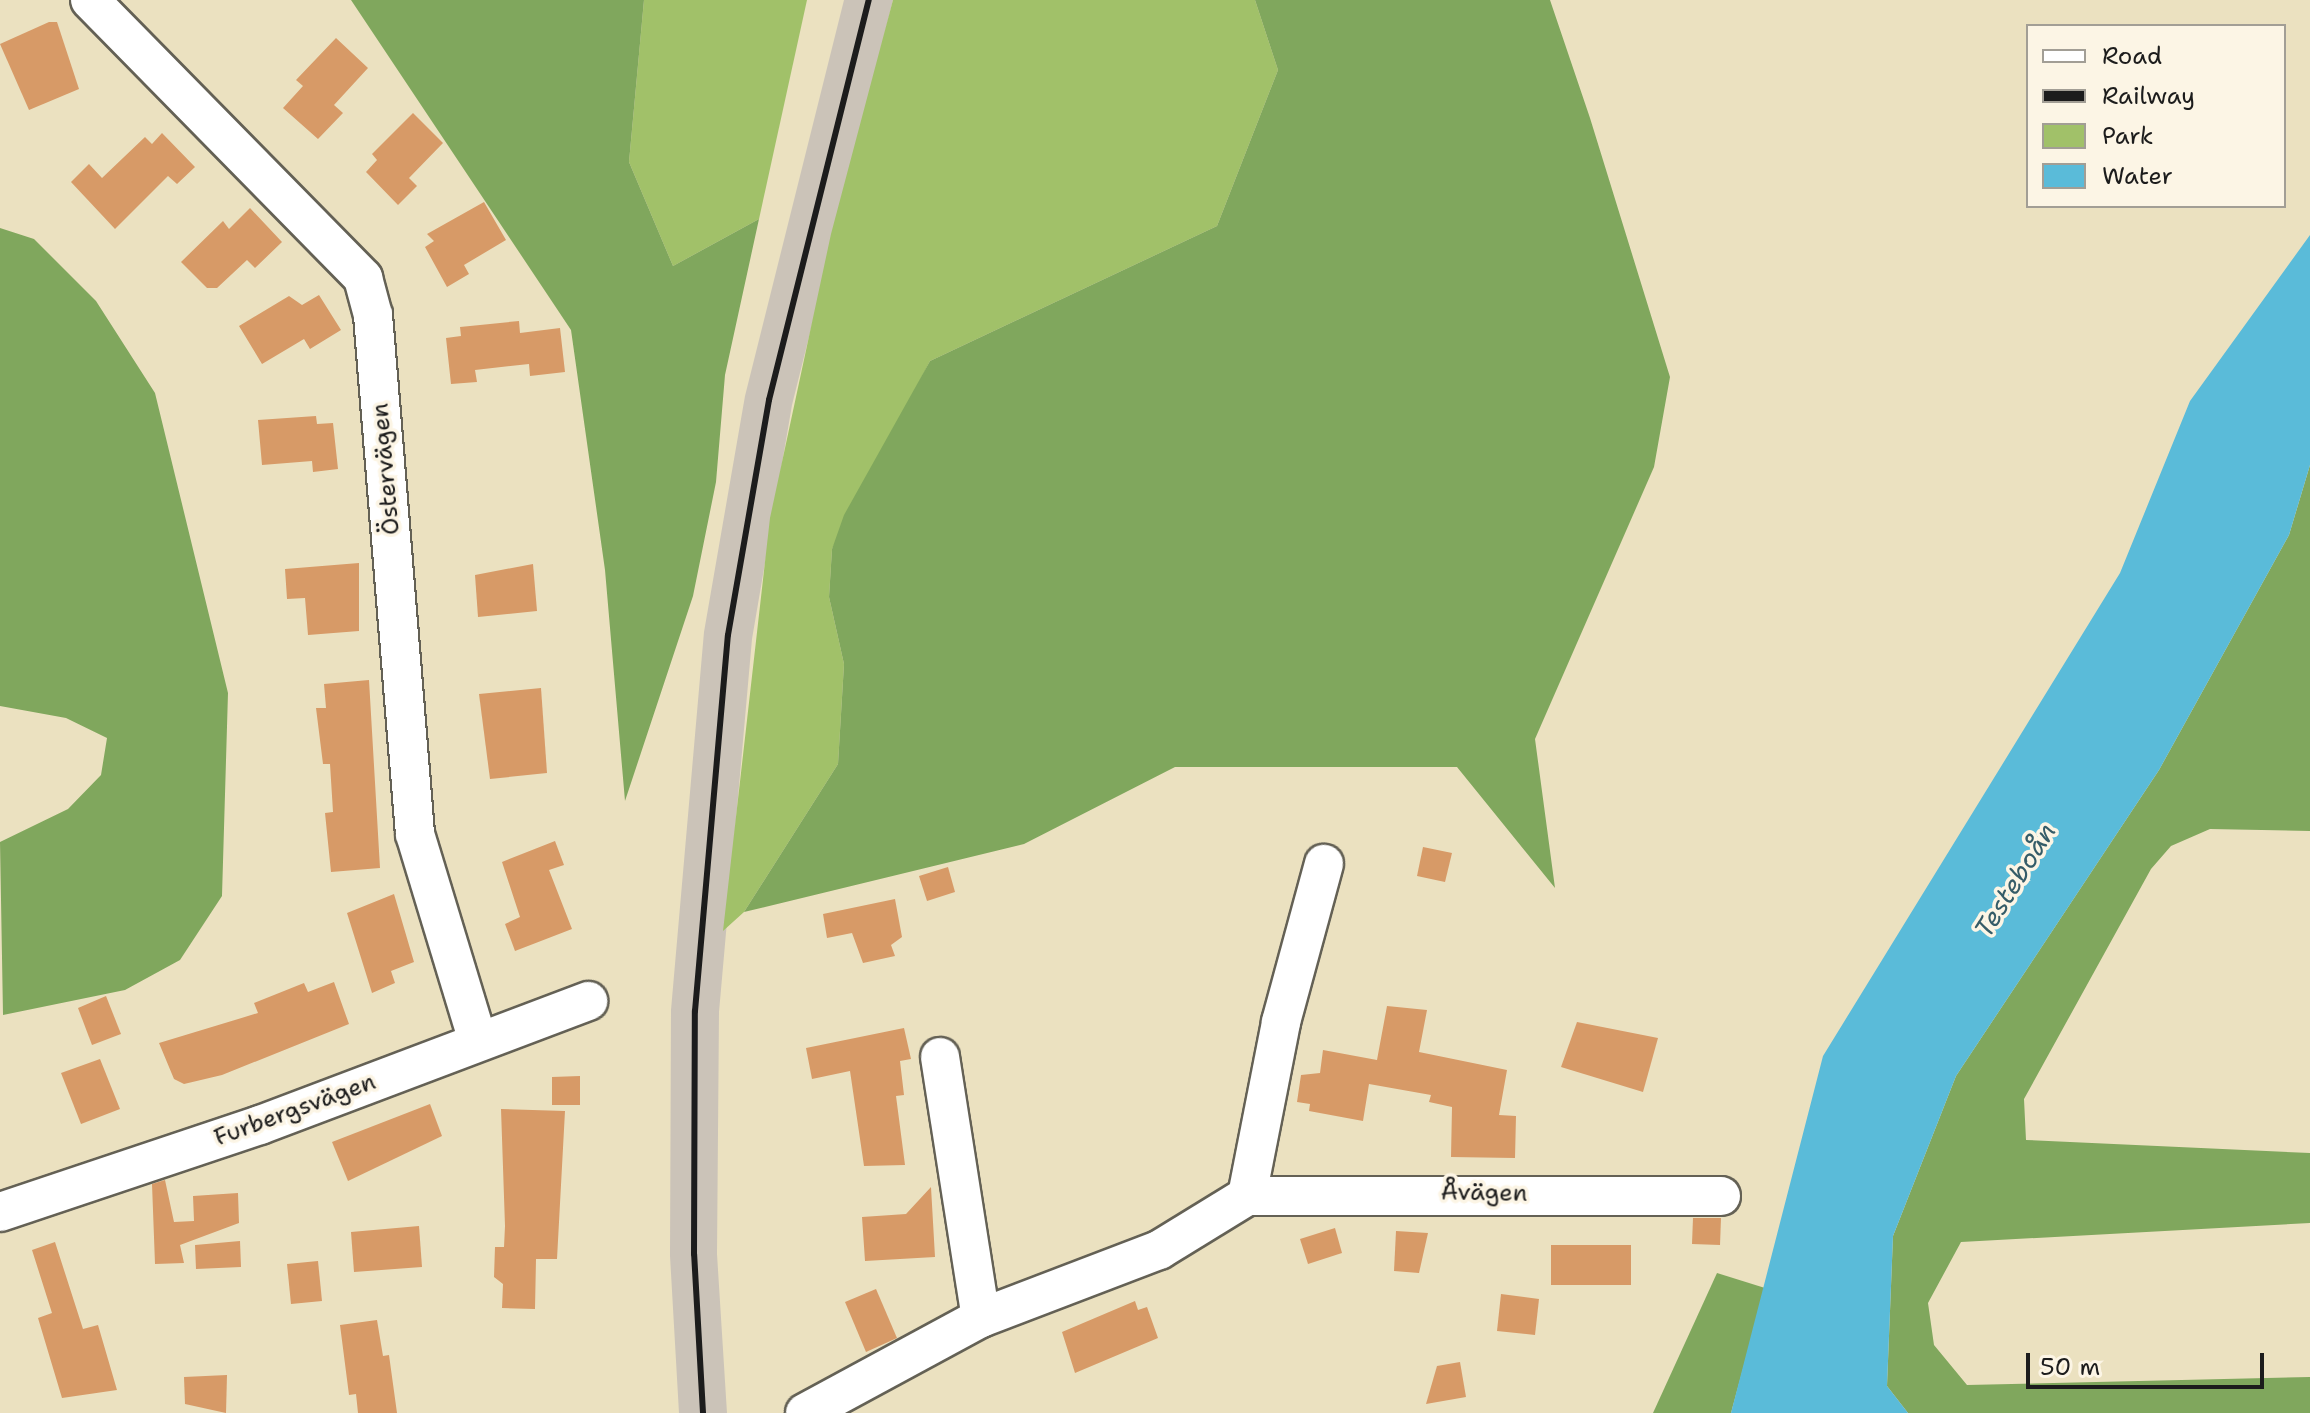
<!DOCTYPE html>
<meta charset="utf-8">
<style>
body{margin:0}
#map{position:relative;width:2310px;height:1413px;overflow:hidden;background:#ebe1c0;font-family:"Shantell Sans",sans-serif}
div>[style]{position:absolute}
.industrial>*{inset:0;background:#cbc3b8}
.green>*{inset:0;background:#a1c169}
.forest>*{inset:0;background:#80a75d}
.water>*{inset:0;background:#5abbd9}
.building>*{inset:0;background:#d79a67}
.roads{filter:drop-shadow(2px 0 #646155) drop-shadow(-2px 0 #646155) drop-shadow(0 2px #646155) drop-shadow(0 -2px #646155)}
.minor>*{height:38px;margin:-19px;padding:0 19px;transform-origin:19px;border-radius:19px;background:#fff}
.rail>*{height:6px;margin:-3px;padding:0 3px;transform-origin:3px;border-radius:3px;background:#1c1c1c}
span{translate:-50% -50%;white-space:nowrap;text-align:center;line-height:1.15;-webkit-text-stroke:7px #fcf5e5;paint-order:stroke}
.street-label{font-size:24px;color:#1c1c1c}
.water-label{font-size:26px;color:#355c68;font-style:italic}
.legend{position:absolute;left:2026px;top:24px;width:260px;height:184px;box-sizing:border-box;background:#fcf5e5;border:2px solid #a29e95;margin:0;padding:10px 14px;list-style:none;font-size:24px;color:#1c1c1c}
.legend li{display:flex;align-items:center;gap:16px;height:40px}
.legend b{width:40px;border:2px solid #a29e95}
.scale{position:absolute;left:2026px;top:1353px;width:238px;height:36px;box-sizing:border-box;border:4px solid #1c1c1c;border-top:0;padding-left:10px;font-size:24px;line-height:28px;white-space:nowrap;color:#1c1c1c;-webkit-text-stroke:6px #fcf5e5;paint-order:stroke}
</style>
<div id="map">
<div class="industrial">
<i style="clip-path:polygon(844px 0,893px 0,792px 405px,752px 639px,719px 1012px,717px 1254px,727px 1413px,679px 1413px,670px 1256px,671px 1010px,704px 632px,745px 396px)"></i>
</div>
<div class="green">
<i style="clip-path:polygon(644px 0,807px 0,759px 219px,673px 266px,629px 162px)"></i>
<i style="clip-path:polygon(893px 0,1255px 0,1278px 70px,1217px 226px,930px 361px,832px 549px,829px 597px,844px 664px,838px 764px,744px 912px,723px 931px,770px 518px,831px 234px)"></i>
</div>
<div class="forest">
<i style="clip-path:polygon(351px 0,644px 0,629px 162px,673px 266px,759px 219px,725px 375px,716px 482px,693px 596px,625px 801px,605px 570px,571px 330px)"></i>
<i style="clip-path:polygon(1255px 0,1550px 0,1590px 118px,1670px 377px,1654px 467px,1535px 739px,1555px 888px,1457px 767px,1175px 767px,1024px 844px,744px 912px,838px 764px,844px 664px,829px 597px,832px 549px,844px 515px,930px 361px,1217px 226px,1278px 70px)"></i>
<i style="clip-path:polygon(0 228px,34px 239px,96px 301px,155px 393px,228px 693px,222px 896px,180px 960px,125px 990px,3px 1015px,0 842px,68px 809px,101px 775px,107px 738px,66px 718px,0 706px)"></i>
<i style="clip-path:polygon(2310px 465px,2310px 831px,2210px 829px,2171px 846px,2151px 869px,2024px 1099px,2026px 1140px,2310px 1153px,2310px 1223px,1961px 1242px,1928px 1303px,1934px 1345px,1967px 1385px,2310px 1377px,2310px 1413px,1908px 1413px,1887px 1386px,1893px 1236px,1956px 1076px,2159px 770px,2289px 535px)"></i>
<i style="clip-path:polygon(1717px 1273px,1765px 1288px,1731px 1413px,1653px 1413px)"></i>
</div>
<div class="water">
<i style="clip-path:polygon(2310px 235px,2310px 465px,2289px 535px,2159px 770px,1956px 1076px,1893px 1236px,1887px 1386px,1908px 1413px,1731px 1413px,1823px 1056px,2120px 573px,2190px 401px)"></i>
</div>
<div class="building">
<i style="clip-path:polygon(49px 22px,57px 22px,79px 89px,29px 110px,0 44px)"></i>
<i style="clip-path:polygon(336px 38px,368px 68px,334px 105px,343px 113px,318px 139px,283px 108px,303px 86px,296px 80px)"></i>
<i style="clip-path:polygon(413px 113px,443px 143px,409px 178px,417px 186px,398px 205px,366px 172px,377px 160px,372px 154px)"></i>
<i style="clip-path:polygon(162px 133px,195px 167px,177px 184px,168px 176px,115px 229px,71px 182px,89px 164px,102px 178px,145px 137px,152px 144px)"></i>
<i style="clip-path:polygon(484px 202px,506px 240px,464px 265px,469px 274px,447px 287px,425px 247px,434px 241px,427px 234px)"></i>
<i style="clip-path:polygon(250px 208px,282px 242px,255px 268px,247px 260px,217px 288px,207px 288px,181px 262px,223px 221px,229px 229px)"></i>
<i style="clip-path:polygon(319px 295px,341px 330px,310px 349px,304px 339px,262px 364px,239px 326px,289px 296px,302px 305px)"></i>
<i style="clip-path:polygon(519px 321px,520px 333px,560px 328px,565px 372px,530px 376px,529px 364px,475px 370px,477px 382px,451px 384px,446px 338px,461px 336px,460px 327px)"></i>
<i style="clip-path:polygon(316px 416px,317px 424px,333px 423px,338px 469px,313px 472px,312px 461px,262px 465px,258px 420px)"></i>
<i style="clip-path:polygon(359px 563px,359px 631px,308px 635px,305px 598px,287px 599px,285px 569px)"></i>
<i style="clip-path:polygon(533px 564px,537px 611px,478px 617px,475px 575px)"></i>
<i style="clip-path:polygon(369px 680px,380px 868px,331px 872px,325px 813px,333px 812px,330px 764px,323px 764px,316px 708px,326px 708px,324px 684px)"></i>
<i style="clip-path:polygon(541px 688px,547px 773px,490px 779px,479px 694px)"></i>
<i style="clip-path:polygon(555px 841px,564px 865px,549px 870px,572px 929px,515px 951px,505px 924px,520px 917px,502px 862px)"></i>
<i style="clip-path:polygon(1423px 847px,1452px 853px,1445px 882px,1417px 876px)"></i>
<i style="clip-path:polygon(948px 867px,955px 892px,927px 901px,919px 876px)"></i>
<i style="clip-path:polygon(394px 894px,414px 962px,391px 971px,395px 983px,372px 993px,347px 913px)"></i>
<i style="clip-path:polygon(895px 899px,902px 937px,891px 945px,895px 956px,863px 963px,852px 933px,827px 938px,823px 914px)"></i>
<i style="clip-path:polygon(334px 982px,349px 1024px,222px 1075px,184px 1084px,174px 1079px,159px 1043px,258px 1013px,254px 1003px,304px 983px,308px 992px)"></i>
<i style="clip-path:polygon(106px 996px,121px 1034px,92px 1045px,78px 1008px)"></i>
<i style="clip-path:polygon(1387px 1006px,1427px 1010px,1419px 1052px,1507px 1070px,1499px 1115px,1516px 1116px,1515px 1158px,1451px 1157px,1452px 1107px,1429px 1102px,1431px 1095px,1369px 1084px,1363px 1121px,1309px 1111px,1310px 1104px,1297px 1102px,1301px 1075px,1320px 1073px,1323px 1050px,1377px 1060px)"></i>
<i style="clip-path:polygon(1577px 1022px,1658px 1038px,1643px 1092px,1561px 1067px)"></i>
<i style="clip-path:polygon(904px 1028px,911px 1059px,900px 1061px,904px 1095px,896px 1096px,905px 1165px,864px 1166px,850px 1071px,812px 1079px,806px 1048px)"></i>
<i style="clip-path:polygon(100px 1059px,120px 1109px,81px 1124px,61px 1073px)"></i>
<i style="clip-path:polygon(580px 1076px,580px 1105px,552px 1105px,552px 1077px)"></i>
<i style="clip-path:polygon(430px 1104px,442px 1136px,348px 1181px,332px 1142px)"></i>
<i style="clip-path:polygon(501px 1109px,565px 1111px,557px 1259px,536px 1259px,535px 1309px,502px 1308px,503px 1284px,494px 1277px,495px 1247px,504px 1247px,505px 1226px)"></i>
<i style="clip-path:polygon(165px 1180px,174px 1222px,194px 1221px,193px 1196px,238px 1193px,239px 1223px,180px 1245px,184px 1263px,155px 1264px,152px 1184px)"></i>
<i style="clip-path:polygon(931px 1187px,935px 1257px,865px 1261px,862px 1217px,906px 1214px)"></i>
<i style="clip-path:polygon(1693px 1218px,1721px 1218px,1720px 1245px,1692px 1244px)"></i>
<i style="clip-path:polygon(419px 1226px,422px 1267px,354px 1272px,351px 1232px)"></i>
<i style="clip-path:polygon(1335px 1228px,1342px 1253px,1308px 1264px,1300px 1239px)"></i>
<i style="clip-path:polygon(1396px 1231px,1428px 1233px,1419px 1273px,1394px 1271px)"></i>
<i style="clip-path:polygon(240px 1241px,241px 1267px,196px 1269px,195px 1245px)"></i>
<i style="clip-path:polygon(55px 1242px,83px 1329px,98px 1325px,117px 1390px,62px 1398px,38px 1318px,52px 1313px,32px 1250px)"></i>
<i style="clip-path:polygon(1551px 1245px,1631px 1245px,1631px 1285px,1551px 1285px)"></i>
<i style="clip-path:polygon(318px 1261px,322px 1301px,291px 1304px,287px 1264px)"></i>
<i style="clip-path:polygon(876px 1289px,897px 1338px,866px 1352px,845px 1302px)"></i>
<i style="clip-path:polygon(1501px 1294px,1539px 1299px,1535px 1335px,1497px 1331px)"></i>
<i style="clip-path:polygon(1135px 1301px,1138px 1310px,1147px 1307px,1158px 1338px,1075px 1373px,1062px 1332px)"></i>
<i style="clip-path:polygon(377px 1320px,383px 1356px,389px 1355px,397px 1413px,358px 1413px,356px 1394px,349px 1395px,340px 1325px)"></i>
<i style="clip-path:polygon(1460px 1362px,1466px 1397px,1426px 1404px,1437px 1366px)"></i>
<i style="clip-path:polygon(227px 1375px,226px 1413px,185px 1404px,184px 1377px)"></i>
</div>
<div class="roads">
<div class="minor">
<i style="left:90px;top:0;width:390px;rotate:45.5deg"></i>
<i style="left:363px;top:278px;width:38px;rotate:75deg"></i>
<i style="left:373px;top:315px;width:521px;rotate:85.37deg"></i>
<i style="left:415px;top:834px;width:216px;rotate:73.1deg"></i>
<i style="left:940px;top:1057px;width:264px;rotate:81.1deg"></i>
<i style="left:1247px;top:1196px;width:177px;rotate:-78.9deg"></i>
<i style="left:1281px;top:1022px;width:164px;rotate:-74.8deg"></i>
<i style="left:0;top:1212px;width:274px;rotate:-18.5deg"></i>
<i style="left:260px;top:1125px;width:351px;rotate:-20.7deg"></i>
<i style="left:805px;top:1413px;width:200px;rotate:-28.4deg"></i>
<i style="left:981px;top:1318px;width:191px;rotate:-20.9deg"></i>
<i style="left:1159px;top:1250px;width:103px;rotate:-31.5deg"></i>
<i style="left:1247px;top:1196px;width:474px"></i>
</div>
</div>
<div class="rail">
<i style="left:703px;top:1413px;width:159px;rotate:-93.2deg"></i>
<i style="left:694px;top:1254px;width:243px;rotate:-89.8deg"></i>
<i style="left:695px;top:1011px;width:377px;rotate:-85deg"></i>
<i style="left:728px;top:635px;width:239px;rotate:-80.1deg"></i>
<i style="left:769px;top:400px;width:412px;rotate:-76deg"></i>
</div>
<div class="street-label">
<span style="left:386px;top:469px;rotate:-95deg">Östervägen</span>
<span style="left:295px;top:1110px;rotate:-20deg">Furbergsvägen</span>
<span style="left:1484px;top:1193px;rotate:1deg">Åvägen</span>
</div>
<div class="water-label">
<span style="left:2015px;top:880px;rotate:-58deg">Testeboån</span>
</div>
<ul class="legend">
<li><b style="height:10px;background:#fff"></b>Road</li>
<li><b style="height:10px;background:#1c1c1c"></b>Railway</li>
<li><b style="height:22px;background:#a1c169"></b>Park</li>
<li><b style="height:22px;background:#5abbd9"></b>Water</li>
</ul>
<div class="scale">50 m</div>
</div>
